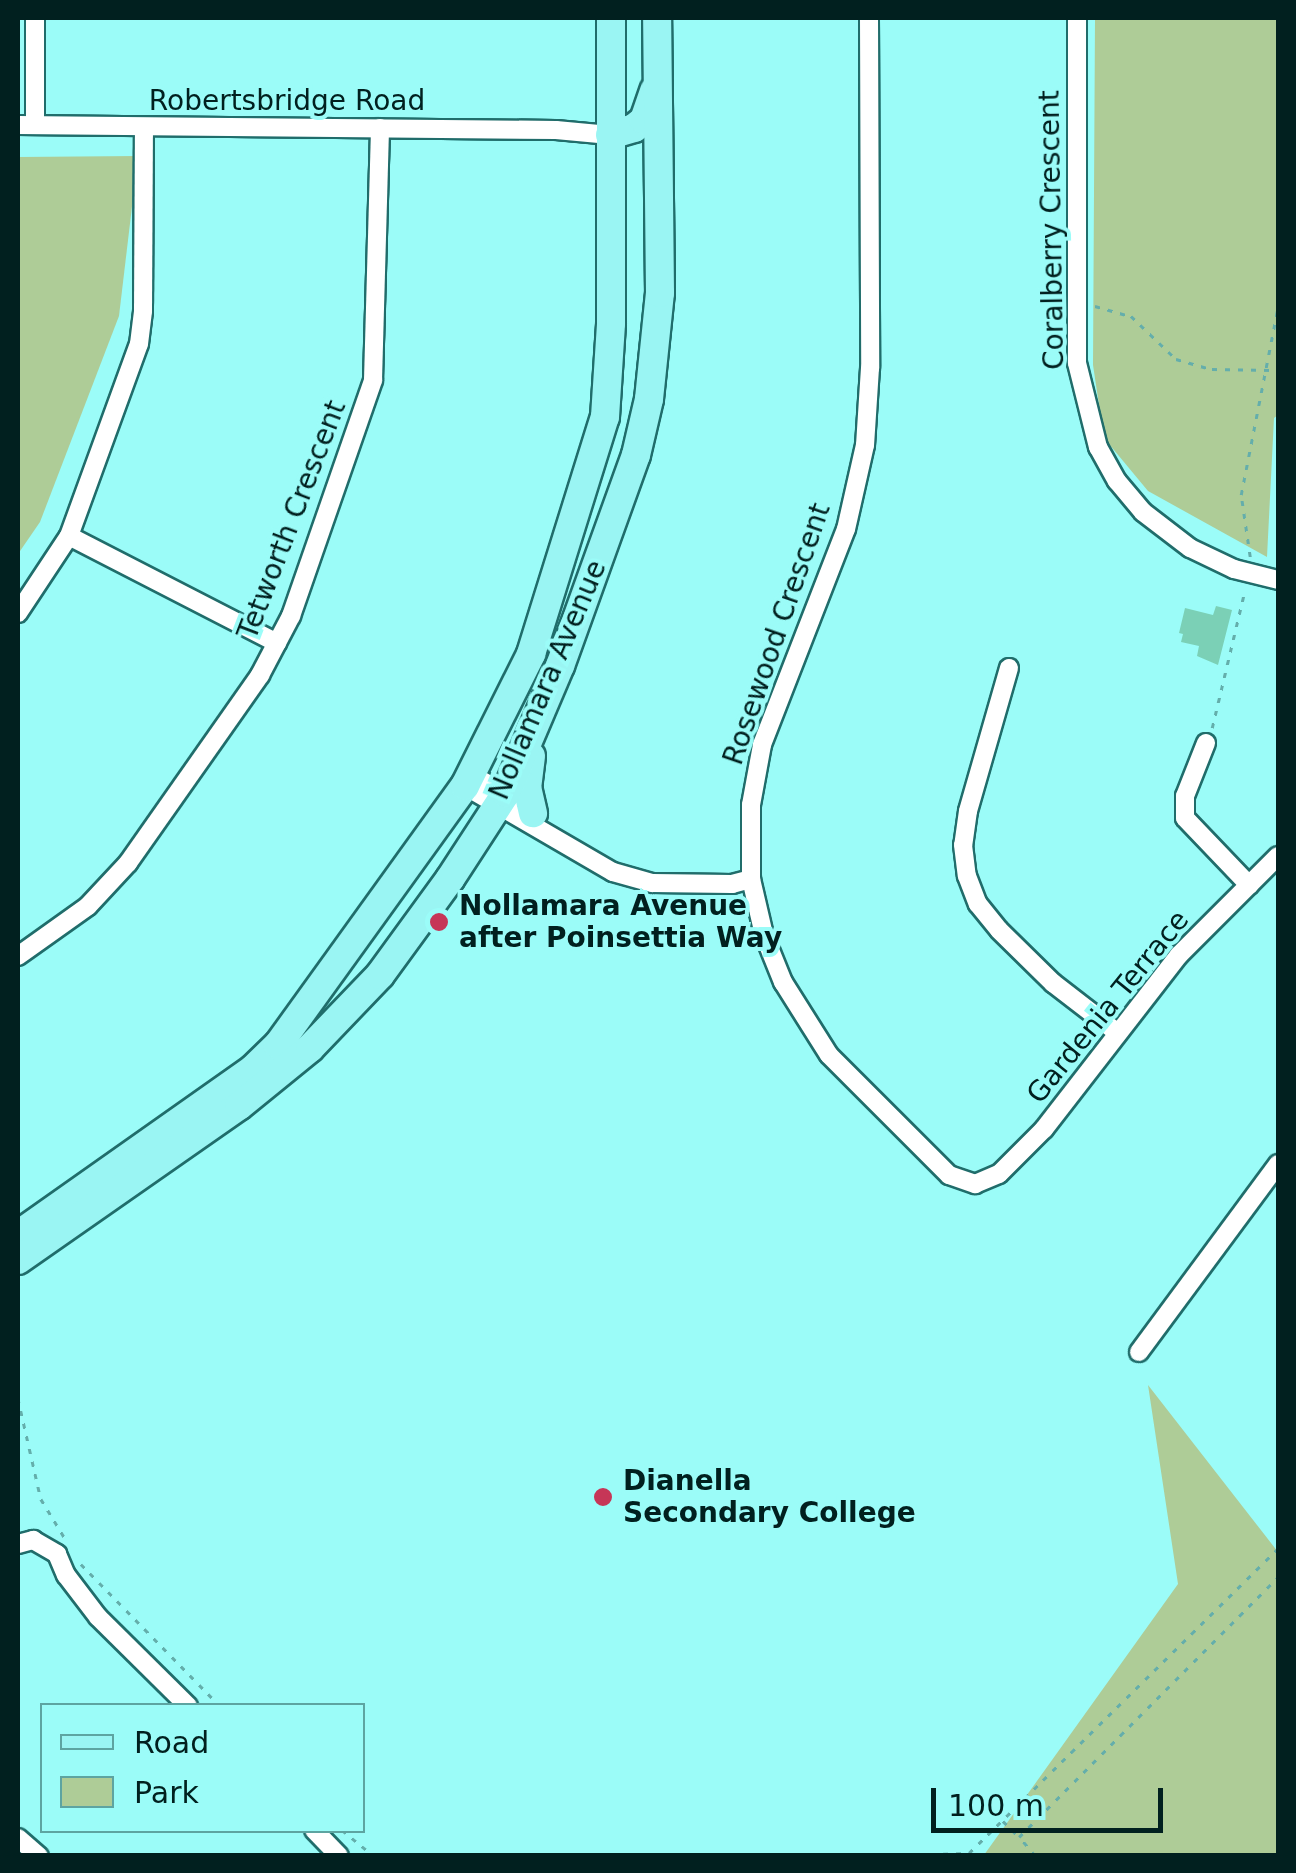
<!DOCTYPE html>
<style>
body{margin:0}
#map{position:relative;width:1296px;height:1873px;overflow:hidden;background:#9bfcf8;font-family:"DejaVu Sans",sans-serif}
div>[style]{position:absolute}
.green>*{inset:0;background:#aecc97}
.building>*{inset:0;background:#7bd0b6}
.path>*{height:2.5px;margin-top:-1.25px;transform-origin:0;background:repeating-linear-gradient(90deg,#64aeab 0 5px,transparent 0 13px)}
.roads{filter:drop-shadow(2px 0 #206d6b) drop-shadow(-2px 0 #206d6b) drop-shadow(0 2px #206d6b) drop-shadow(0 -2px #206d6b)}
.street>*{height:18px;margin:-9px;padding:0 9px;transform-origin:9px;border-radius:9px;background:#fff}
.primary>*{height:28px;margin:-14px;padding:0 14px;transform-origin:14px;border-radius:14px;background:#9af5f3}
.dots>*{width:28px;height:28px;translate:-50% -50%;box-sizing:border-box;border:5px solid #9bfcf8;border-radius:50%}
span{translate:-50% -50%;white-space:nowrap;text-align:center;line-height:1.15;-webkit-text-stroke:8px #9bfcf8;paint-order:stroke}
.street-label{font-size:28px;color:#01201f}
.poi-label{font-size:28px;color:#01201f;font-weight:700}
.left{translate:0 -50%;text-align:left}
.frame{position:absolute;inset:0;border:20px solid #01201f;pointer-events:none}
.legend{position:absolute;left:40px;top:1703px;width:325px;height:130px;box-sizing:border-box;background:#9bfcf8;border:2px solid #5da4a1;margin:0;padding:12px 18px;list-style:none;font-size:30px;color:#01201f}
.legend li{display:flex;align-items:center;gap:20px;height:50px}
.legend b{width:50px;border:2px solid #5da4a1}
.scale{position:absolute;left:931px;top:1788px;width:232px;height:45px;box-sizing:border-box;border:5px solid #01201f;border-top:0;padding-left:12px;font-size:30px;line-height:35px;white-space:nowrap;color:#01201f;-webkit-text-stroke:8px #9bfcf8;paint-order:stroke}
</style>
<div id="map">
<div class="green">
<i style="clip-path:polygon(1095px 18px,1278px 18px,1278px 415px,1274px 418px,1267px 557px,1148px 491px,1104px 438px,1093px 365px)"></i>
<i style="clip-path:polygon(138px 156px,119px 316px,40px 522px,18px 554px,18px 157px)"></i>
<i style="clip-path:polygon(1148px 1385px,1278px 1552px,1278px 1855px,984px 1855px,1178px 1584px)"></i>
</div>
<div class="building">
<i style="clip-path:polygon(1216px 606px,1232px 610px,1218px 665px,1197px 656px,1199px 646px,1181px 642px,1183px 634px,1179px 633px,1185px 608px,1213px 615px)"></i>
</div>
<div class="path">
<i style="left:1095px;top:306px;width:37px;rotate:16deg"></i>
<i style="left:1131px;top:316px;width:62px;rotate:43.7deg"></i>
<i style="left:1176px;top:359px;width:37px;rotate:16deg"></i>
<i style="left:1212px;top:369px;width:66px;rotate:0.9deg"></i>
<i style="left:1250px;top:557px;width:63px;rotate:-98.3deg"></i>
<i style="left:1241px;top:495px;width:193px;rotate:-78.9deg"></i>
<i style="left:1212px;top:728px;width:142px;rotate:-76.6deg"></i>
<i style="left:18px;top:1398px;width:104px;rotate:77.2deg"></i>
<i style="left:41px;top:1499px;width:48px;rotate:58.6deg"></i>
<i style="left:81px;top:1564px;width:199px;rotate:45.6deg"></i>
<i style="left:1003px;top:1821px;width:21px;rotate:45deg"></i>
<i style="left:342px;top:1830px;width:41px;rotate:39.1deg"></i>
<i style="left:865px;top:1856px;width:104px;rotate:-1.7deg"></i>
<i style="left:969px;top:1853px;width:434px;rotate:-44.6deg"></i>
<i style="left:1035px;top:1856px;width:25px;rotate:-130deg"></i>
<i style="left:1019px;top:1837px;width:367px;rotate:-45.1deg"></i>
</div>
<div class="roads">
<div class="street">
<i style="left:869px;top:18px;width:350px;rotate:89.8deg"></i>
<i style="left:870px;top:368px;width:77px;rotate:93.7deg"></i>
<i style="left:865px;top:445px;width:86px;rotate:102.7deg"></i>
<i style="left:846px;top:529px;width:232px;rotate:111.3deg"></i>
<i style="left:762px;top:745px;width:61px;rotate:100.4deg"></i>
<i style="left:751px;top:805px;width:74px;rotate:90deg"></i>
<i style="left:751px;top:879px;width:57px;rotate:76.9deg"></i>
<i style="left:764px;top:935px;width:51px;rotate:68deg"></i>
<i style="left:783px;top:982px;width:86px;rotate:57.8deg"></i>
<i style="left:829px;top:1055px;width:170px;rotate:45deg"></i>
<i style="left:949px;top:1175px;width:28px;rotate:19deg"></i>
<i style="left:975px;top:1184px;width:26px;rotate:-23deg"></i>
<i style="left:999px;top:1174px;width:64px;rotate:-45deg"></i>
<i style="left:1044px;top:1129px;width:220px;rotate:-52.2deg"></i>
<i style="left:1179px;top:955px;width:140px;rotate:-45deg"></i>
<i style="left:1077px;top:18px;width:345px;rotate:90deg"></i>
<i style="left:1077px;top:363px;width:87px;rotate:76deg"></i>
<i style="left:1098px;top:447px;width:39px;rotate:61deg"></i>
<i style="left:1117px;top:481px;width:40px;rotate:50deg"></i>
<i style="left:1143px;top:512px;width:59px;rotate:37.5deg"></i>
<i style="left:1190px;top:548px;width:49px;rotate:25.5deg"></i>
<i style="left:1234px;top:569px;width:45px;rotate:14deg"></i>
<i style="left:18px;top:125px;width:538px;rotate:0.53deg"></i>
<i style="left:556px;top:130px;width:54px;rotate:5.3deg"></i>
<i style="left:35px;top:125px;width:107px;rotate:-90deg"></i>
<i style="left:69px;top:536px;width:234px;rotate:27.2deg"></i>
<i style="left:18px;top:613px;width:92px;rotate:-56.5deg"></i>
<i style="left:69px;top:536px;width:204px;rotate:-70deg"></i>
<i style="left:139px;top:344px;width:33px;rotate:-83deg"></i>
<i style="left:143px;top:311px;width:183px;rotate:-89.7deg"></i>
<i style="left:1009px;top:668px;width:149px;rotate:106deg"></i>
<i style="left:968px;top:811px;width:34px;rotate:98deg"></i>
<i style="left:963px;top:845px;width:31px;rotate:83deg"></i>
<i style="left:967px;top:876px;width:30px;rotate:69deg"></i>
<i style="left:978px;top:904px;width:33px;rotate:51deg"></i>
<i style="left:999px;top:930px;width:76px;rotate:44.5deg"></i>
<i style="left:1053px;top:983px;width:82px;rotate:37.6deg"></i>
<i style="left:1206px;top:743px;width:57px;rotate:111.6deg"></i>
<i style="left:1185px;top:796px;width:22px;rotate:90deg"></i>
<i style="left:1185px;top:818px;width:93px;rotate:46.3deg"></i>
<i style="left:472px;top:775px;width:47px;rotate:29.3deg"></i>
<i style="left:465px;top:786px;width:171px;rotate:30.2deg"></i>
<i style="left:613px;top:872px;width:41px;rotate:15.8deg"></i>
<i style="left:652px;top:883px;width:80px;rotate:0.7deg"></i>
<i style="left:732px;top:884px;width:20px;rotate:-15deg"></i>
<i style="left:18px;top:956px;width:86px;rotate:-35.5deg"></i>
<i style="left:88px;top:906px;width:59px;rotate:-47.1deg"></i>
<i style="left:128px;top:863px;width:230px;rotate:-54.9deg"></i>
<i style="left:260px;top:675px;width:67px;rotate:-62.3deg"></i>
<i style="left:291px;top:616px;width:250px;rotate:-70.8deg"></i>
<i style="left:373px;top:380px;width:252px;rotate:-88.4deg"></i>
<i style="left:1139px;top:1352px;width:234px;rotate:-53.5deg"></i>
<i style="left:18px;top:1544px;width:16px;rotate:-15deg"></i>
<i style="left:33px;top:1540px;width:28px;rotate:30deg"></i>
<i style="left:57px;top:1554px;width:23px;rotate:67deg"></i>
<i style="left:66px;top:1575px;width:53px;rotate:52.7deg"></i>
<i style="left:98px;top:1617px;width:127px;rotate:44.7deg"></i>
<i style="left:314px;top:1830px;width:36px;rotate:46deg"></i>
<i style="left:18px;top:1838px;width:28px;rotate:41deg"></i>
</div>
<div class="primary">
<i style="left:610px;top:135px;width:25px;rotate:-16deg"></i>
<i style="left:634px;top:128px;width:13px;rotate:-39deg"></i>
<i style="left:644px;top:120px;width:31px;rotate:-71deg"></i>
<i style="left:531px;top:756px;width:31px;rotate:97deg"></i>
<i style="left:527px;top:787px;width:27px;rotate:77deg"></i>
<i style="left:18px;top:1235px;width:288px;rotate:-35.2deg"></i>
<i style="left:253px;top:1069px;width:35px;rotate:-44deg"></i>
<i style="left:278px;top:1045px;width:319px;rotate:-54.2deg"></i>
<i style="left:465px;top:786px;width:148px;rotate:-63.4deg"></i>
<i style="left:531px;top:654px;width:248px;rotate:-72.7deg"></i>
<i style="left:605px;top:417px;width:94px;rotate:-86.3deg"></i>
<i style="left:611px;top:323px;width:305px;rotate:-90deg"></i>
<i style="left:18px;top:1260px;width:269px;rotate:-34.9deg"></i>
<i style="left:239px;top:1106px;width:92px;rotate:-39.2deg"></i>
<i style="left:310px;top:1048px;width:101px;rotate:-46.2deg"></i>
<i style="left:380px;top:975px;width:119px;rotate:-53.9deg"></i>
<i style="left:450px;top:879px;width:103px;rotate:-56.9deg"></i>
<i style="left:506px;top:793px;width:138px;rotate:-67deg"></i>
<i style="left:560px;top:666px;width:224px;rotate:-70.2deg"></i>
<i style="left:636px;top:455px;width:57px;rotate:-76.9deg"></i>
<i style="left:649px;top:399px;width:107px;rotate:-84.1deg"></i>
<i style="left:660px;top:293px;width:275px;rotate:-90.6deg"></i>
</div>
</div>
<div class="dots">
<i style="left:439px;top:922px;background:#c63657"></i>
<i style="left:603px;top:1497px;background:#c63657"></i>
</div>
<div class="street-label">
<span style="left:287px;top:101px">Robertsbridge Road</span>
<span style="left:1052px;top:230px;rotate:-91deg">Coralberry Crescent</span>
<span style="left:292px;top:520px;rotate:-69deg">Tetworth Crescent</span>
<span style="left:777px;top:634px;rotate:-71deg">Rosewood Crescent</span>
<span style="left:548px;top:680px;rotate:-67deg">Nollamara Avenue</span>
<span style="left:1108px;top:1007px;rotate:-51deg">Gardenia Terrace</span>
</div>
<div class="poi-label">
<span class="left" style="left:459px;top:922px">Nollamara Avenue<br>after Poinsettia Way</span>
<span class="left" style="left:623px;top:1497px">Dianella<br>Secondary College</span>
</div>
<div class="frame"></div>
<ul class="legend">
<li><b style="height:12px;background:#9af5f3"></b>Road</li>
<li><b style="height:28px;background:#aecc97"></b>Park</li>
</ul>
<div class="scale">100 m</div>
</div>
